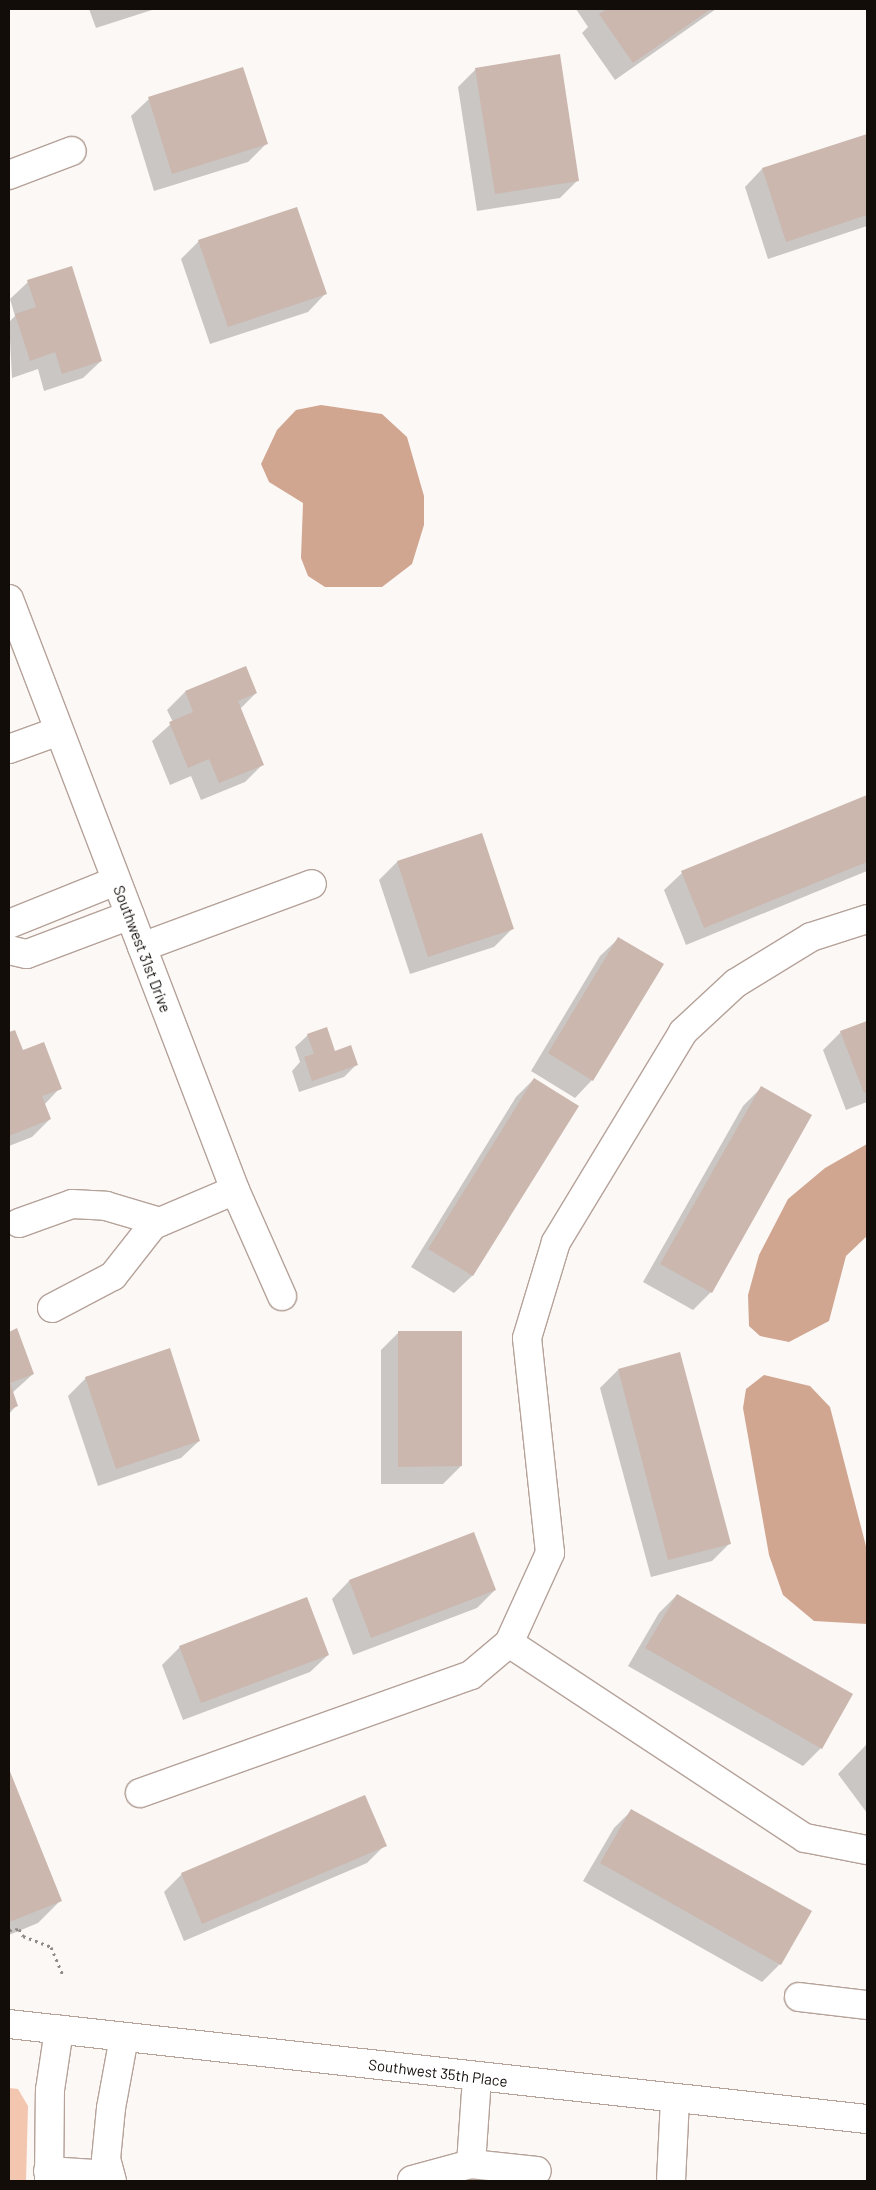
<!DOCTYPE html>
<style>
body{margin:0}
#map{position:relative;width:876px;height:2190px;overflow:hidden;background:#fcf8f6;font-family:Barlow,sans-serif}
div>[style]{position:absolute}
.green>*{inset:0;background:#f3c6b0}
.water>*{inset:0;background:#d1a691}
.shadow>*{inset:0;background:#0003}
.building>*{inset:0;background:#cbb7ae}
.path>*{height:3px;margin-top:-1.5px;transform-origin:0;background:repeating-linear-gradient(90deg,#908b89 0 2.5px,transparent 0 6.5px)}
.roads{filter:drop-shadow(1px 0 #b5a299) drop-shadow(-1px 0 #b5a299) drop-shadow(0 1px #b5a299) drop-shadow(0 -1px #b5a299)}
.minor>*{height:28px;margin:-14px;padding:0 14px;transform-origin:14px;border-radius:14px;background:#fff}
span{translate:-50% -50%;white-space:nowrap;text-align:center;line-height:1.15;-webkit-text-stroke:4px #fff;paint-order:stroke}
.street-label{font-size:15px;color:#130d0a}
.frame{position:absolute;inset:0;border:10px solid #130d0a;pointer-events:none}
</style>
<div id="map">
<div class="green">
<i style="clip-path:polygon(9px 2088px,18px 2089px,28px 2106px,26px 2181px,9px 2181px)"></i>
</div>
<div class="water">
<i style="clip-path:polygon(321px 405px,382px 414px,407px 437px,424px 496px,424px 525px,412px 564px,382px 587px,325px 587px,308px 576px,301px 558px,303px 503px,269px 482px,261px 464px,277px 430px,296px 410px)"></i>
<i style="clip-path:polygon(867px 1144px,867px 1236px,846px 1256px,829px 1321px,789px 1342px,760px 1336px,749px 1326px,748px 1295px,759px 1255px,788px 1199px,825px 1168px)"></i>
<i style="clip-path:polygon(764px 1375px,810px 1386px,830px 1407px,867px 1550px,867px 1624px,814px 1621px,783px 1595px,769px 1555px,743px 1408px,746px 1389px)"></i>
</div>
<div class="shadow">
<i style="clip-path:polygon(89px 9px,155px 9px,96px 28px)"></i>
<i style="clip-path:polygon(576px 9px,716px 9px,615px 80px,582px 33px,588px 27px)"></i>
<i style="clip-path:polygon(476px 69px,578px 180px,560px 198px,477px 211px,458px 87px)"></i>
<i style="clip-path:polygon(149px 99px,266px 144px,248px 162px,154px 191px,131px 116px)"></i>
<i style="clip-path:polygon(867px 135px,867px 226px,768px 259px,745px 187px,762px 169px)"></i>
<i style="clip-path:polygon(199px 241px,325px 294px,308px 312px,210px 344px,181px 259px)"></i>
<i style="clip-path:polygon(28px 282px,101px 361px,83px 378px,44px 391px,38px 369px,12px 378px,9px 322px,15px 316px,10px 299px)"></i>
<i style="clip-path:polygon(245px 667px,256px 693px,240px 709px,263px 764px,245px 782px,201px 800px,191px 776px,170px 785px,152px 741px,173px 722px,167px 710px,185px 692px)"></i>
<i style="clip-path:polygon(867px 797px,867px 871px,686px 945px,664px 890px,682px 873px)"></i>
<i style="clip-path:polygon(482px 835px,512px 929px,494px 947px,410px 974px,379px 880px,397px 862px)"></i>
<i style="clip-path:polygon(618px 939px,592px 1080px,575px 1098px,531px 1071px,600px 956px)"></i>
<i style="clip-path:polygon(867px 1022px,867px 1102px,846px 1110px,823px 1050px,841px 1032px)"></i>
<i style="clip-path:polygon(14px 1032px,22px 1052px,60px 1088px,44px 1105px,50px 1119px,32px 1137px,9px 1146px,9px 1034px)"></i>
<i style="clip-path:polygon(308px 1035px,356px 1065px,344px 1077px,299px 1092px,292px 1071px,300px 1062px,295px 1047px)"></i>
<i style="clip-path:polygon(534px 1079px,577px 1106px,472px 1276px,454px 1293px,411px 1267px,516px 1097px)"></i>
<i style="clip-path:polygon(761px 1088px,711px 1292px,693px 1310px,643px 1282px,743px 1106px)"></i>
<i style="clip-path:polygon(16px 1330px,33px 1374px,12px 1393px,16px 1406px,9px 1414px,9px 1333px)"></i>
<i style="clip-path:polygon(399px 1332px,461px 1466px,443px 1484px,381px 1484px,381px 1350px)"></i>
<i style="clip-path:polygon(618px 1370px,729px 1544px,712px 1561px,651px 1577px,600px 1388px)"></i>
<i style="clip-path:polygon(86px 1378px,199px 1441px,181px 1458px,98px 1486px,68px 1396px)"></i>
<i style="clip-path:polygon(349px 1581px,495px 1590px,477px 1608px,353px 1655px,332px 1599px)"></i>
<i style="clip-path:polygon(677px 1595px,851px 1695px,821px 1748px,803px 1766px,628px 1666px,659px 1613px)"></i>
<i style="clip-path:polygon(180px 1647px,328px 1655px,310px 1672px,183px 1720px,162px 1665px)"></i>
<i style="clip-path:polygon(866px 1745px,867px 1745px,867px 1813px,838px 1774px)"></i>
<i style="clip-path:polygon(9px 1773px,60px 1901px,38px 1923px,9px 1935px)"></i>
<i style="clip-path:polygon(631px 1811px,780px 1964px,762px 1982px,583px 1881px,614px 1828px)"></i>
<i style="clip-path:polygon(385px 1845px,367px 1863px,184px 1941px,164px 1892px,182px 1874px)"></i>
</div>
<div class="building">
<i style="clip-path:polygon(607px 9px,711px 9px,633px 63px,599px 14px)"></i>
<i style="clip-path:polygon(560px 54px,579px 181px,495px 194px,475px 68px)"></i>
<i style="clip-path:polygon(243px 67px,268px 144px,172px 174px,148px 97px)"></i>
<i style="clip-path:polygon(867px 134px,867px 215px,786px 242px,762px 168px)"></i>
<i style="clip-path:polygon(297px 207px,327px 294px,228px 327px,198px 240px)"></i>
<i style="clip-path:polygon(72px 266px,102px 361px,62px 374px,55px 352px,30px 361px,15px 314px,36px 307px,27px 280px)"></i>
<i style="clip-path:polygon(246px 666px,257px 693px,238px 701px,264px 765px,219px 783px,209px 759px,188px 768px,169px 722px,193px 712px,185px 691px)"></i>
<i style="clip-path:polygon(867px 795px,867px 862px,704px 928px,681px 871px)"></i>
<i style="clip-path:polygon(482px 833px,514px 929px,428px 957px,397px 861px)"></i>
<i style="clip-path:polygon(618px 937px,664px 964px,593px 1081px,548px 1053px)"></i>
<i style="clip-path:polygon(867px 1021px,867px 1092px,864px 1093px,840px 1031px)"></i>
<i style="clip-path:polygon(327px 1027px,335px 1051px,351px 1045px,358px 1065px,312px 1081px,304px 1057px,314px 1054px,307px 1034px)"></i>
<i style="clip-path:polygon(15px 1030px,23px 1050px,44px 1042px,62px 1089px,42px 1096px,51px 1119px,9px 1136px,9px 1032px)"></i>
<i style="clip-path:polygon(534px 1078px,579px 1106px,473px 1276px,428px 1249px)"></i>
<i style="clip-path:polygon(761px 1086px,812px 1115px,712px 1293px,660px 1264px)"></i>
<i style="clip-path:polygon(17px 1328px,34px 1374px,10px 1383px,18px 1406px,9px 1410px,9px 1332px)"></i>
<i style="clip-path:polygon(398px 1331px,462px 1331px,462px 1466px,398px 1467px)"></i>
<i style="clip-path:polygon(170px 1348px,200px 1441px,116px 1469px,85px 1377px)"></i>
<i style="clip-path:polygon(680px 1352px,731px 1544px,668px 1560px,618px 1369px)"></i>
<i style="clip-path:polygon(474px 1532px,496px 1590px,371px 1638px,349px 1580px)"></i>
<i style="clip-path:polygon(677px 1594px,853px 1694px,822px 1749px,645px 1648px)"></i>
<i style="clip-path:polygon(307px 1597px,329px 1655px,201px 1703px,179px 1646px)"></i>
<i style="clip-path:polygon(9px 1769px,62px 1901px,9px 1922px)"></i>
<i style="clip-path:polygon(365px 1795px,387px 1846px,202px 1924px,181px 1873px)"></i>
<i style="clip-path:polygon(631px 1809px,812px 1911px,781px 1965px,600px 1863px)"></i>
</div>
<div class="path">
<i style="left:9px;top:1930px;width:10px;rotate:-6deg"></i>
<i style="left:19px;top:1929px;width:8px;rotate:60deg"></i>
<i style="left:23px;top:1936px;width:30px;rotate:21deg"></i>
<i style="left:51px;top:1947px;width:30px;rotate:67deg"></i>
</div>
<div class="roads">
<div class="minor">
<i style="left:9px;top:175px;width:67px;rotate:-20.9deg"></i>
<i style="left:9px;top:599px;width:633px;rotate:69.07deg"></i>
<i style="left:235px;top:1190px;width:116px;rotate:66.1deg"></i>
<i style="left:9px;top:749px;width:53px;rotate:-19.8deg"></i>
<i style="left:9px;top:924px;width:115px;rotate:-21.9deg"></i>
<i style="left:142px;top:947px;width:181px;rotate:-20.3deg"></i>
<i style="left:9px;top:950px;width:18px;rotate:13deg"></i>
<i style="left:27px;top:954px;width:110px;rotate:-20.7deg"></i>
<i style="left:19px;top:1223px;width:56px;rotate:-19.7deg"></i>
<i style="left:72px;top:1204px;width:34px;rotate:3deg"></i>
<i style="left:106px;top:1206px;width:56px;rotate:16.5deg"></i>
<i style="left:52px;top:1308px;width:69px;rotate:-27.7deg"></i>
<i style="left:113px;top:1276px;width:65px;rotate:-51.9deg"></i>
<i style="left:153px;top:1225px;width:89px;rotate:-23.1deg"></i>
<i style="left:509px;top:1643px;width:354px;rotate:33.4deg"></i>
<i style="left:805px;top:1838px;width:63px;rotate:11deg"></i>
<i style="left:140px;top:1793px;width:351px;rotate:-19.6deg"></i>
<i style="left:471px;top:1675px;width:50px;rotate:-40.1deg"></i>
<i style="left:509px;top:1643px;width:99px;rotate:-65.5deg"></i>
<i style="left:550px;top:1553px;width:216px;rotate:-96.1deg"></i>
<i style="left:527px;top:1338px;width:100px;rotate:-73.2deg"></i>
<i style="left:556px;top:1242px;width:245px;rotate:-58.8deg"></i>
<i style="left:683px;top:1032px;width:72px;rotate:-42.8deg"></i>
<i style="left:736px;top:983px;width:88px;rotate:-31.5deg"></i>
<i style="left:811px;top:937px;width:59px;rotate:-17.8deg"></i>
<i style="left:799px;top:1997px;width:68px;rotate:6.7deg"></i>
<i style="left:9px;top:2024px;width:863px;rotate:6.32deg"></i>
<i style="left:477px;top:2078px;width:86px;rotate:94deg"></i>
<i style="left:471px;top:2164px;width:66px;rotate:6.1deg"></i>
<i style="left:48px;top:2171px;width:62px;rotate:3.7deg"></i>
<i style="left:412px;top:2180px;width:61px;rotate:-15.2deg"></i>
<i style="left:49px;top:2181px;width:91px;rotate:-89.4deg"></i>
<i style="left:50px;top:2090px;width:61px;rotate:-81.5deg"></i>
<i style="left:112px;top:2181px;width:23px;rotate:-105deg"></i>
<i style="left:106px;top:2159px;width:51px;rotate:-84.4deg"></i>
<i style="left:111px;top:2108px;width:72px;rotate:-79.6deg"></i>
<i style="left:671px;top:2181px;width:81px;rotate:-87.2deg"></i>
</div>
</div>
<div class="street-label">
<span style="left:142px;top:949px;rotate:69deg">Southwest 31st Drive</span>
<span style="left:438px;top:2073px;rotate:7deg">Southwest 35th Place</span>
</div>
<div class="frame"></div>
</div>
